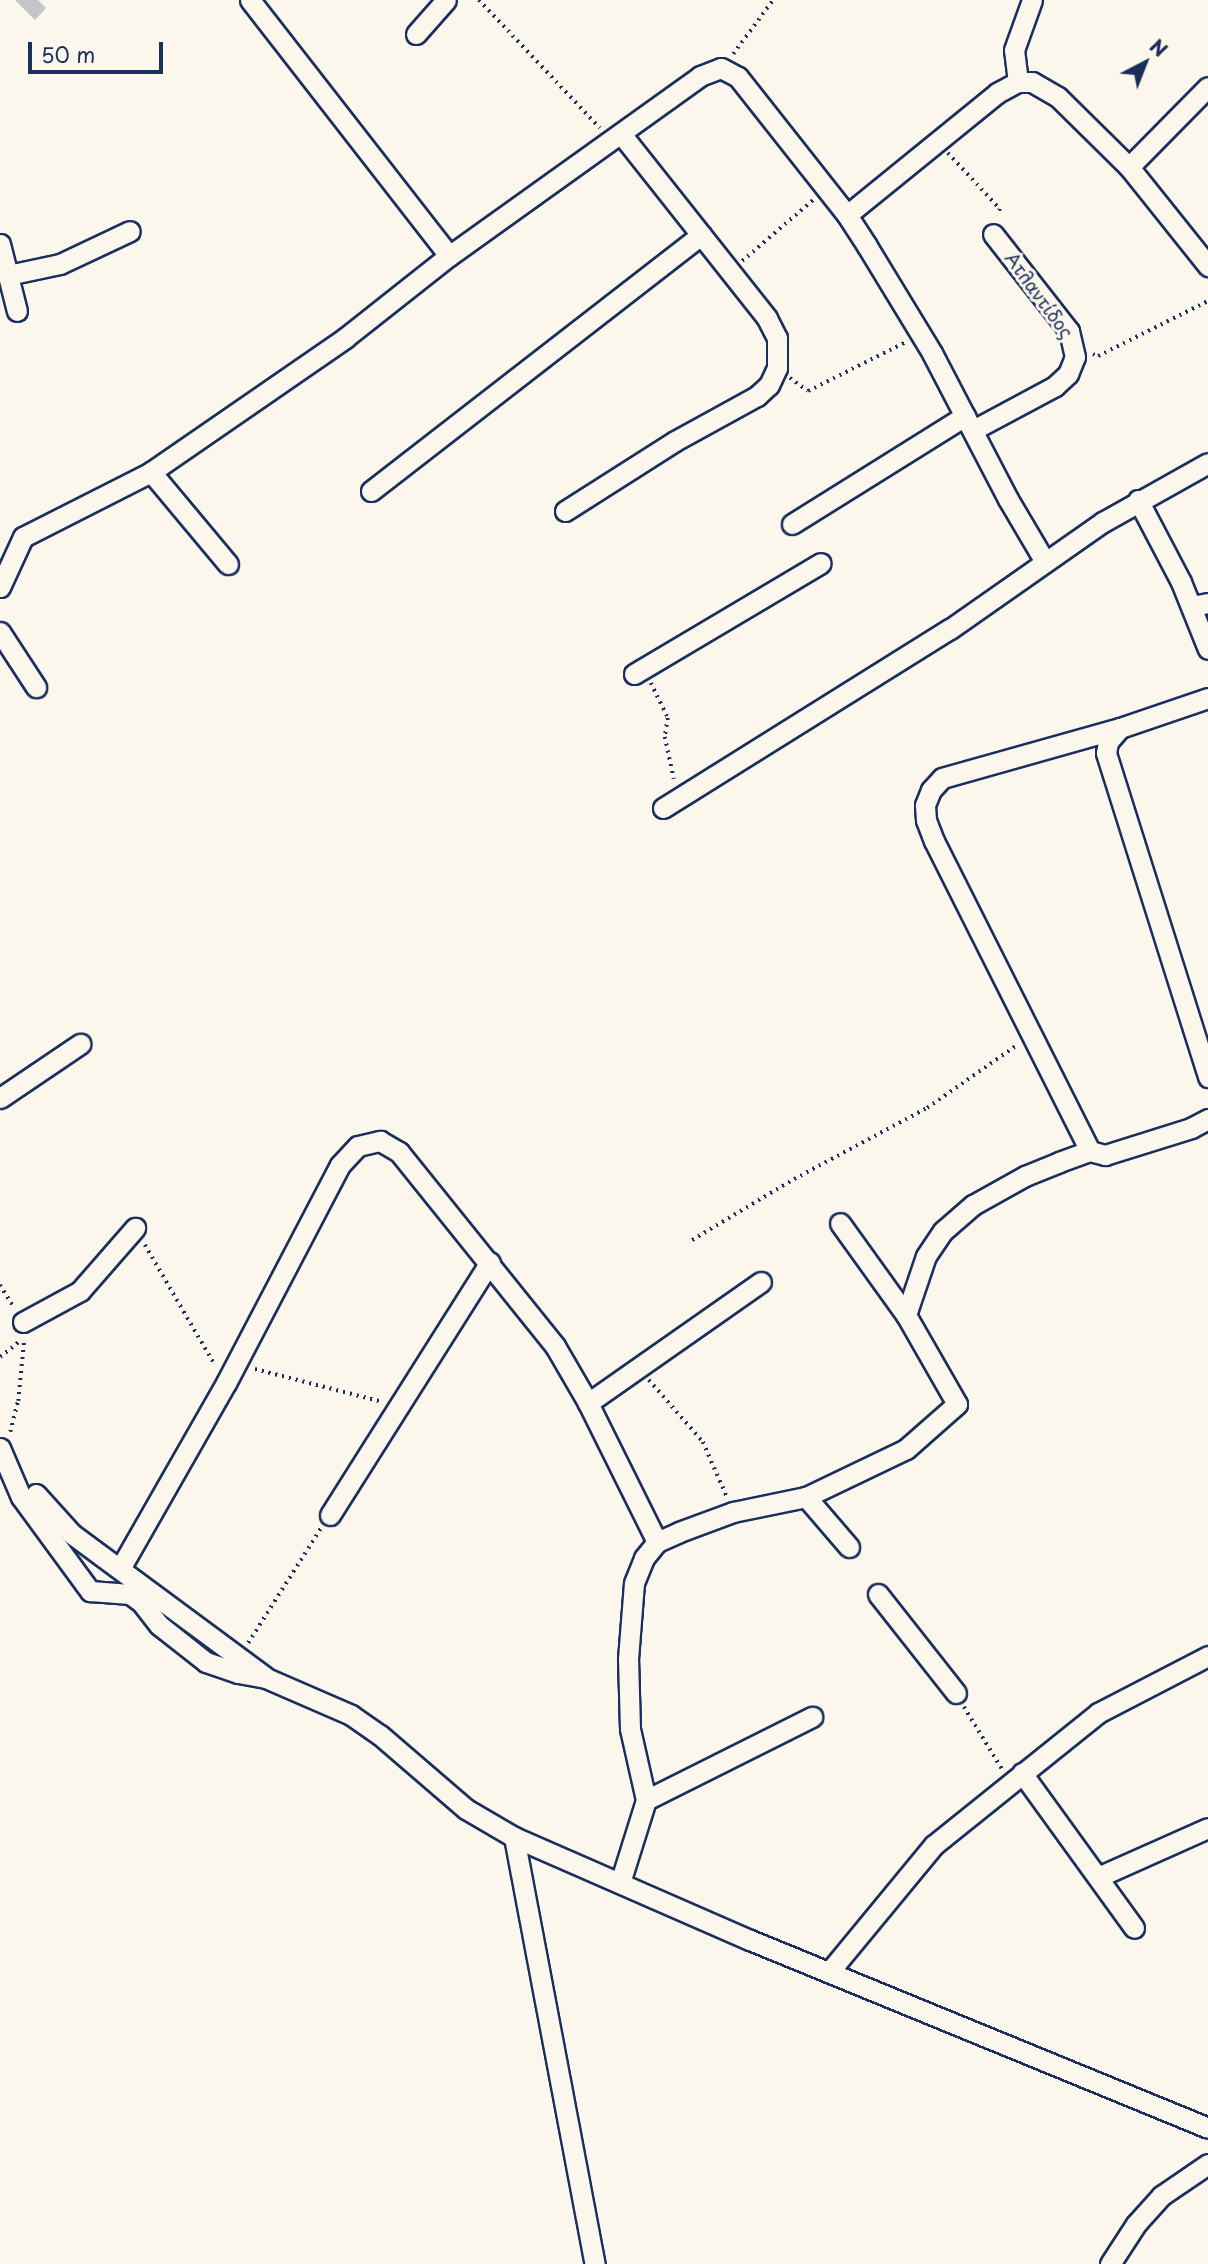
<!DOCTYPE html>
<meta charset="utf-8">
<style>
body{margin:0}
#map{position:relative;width:1208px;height:2264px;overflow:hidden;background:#fbf7ec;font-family:"Playpen Sans",sans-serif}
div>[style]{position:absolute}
.building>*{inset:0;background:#c3c5c9}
.path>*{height:3.5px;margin-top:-1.75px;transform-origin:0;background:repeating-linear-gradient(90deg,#1b2f5e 0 2px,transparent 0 7px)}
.roads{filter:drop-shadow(2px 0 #1b2f5e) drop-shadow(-2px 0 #1b2f5e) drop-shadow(0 2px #1b2f5e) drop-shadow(0 -2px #1b2f5e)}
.minor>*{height:19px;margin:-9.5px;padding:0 9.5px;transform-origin:9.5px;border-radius:9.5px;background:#fbf7ec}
span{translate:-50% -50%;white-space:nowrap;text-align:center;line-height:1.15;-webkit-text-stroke:6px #fbf7ec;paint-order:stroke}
.street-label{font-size:18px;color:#1b2f5e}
.north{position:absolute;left:1110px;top:28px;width:70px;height:70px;-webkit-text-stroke:5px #fbf7ec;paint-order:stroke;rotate:42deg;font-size:19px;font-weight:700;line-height:28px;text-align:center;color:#1b2f5e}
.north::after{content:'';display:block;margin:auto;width:24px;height:32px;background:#1b2f5e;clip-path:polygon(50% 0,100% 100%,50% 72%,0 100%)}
.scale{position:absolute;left:28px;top:42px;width:135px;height:32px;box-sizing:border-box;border:4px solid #1b2f5e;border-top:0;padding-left:9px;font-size:21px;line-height:24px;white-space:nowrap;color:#1b2f5e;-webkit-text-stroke:5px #fbf7ec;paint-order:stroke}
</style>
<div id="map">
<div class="building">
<i style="clip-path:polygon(15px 0,38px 0,46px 8px,35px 20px)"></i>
</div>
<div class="path">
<i style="left:479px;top:0;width:176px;rotate:46.6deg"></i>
<i style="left:733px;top:54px;width:67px;rotate:-53.5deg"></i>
<i style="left:948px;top:153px;width:76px;rotate:47.1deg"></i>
<i style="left:1000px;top:209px;width:7px;rotate:106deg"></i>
<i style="left:742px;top:261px;width:94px;rotate:-40.7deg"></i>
<i style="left:1093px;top:354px;width:5px;rotate:22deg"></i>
<i style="left:1098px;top:356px;width:123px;rotate:-26.6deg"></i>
<i style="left:790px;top:378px;width:22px;rotate:36deg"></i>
<i style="left:808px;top:391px;width:110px;rotate:-26.6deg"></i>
<i style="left:651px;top:683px;width:39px;rotate:64deg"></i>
<i style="left:668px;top:718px;width:19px;rotate:99deg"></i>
<i style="left:665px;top:737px;width:43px;rotate:77.9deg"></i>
<i style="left:692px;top:1240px;width:119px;rotate:-30.9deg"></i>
<i style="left:794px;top:1179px;width:151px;rotate:-28.1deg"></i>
<i style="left:927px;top:1108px;width:110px;rotate:-35deg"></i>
<i style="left:145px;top:1245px;width:139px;rotate:59.7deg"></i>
<i style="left:0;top:1285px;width:26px;rotate:58deg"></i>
<i style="left:0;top:1357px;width:26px;rotate:-39deg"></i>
<i style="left:255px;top:1369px;width:132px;rotate:14.5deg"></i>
<i style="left:649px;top:1380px;width:82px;rotate:48.9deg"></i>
<i style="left:703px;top:1442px;width:60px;rotate:66.4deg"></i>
<i style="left:10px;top:1432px;width:32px;rotate:-76deg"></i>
<i style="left:18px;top:1401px;width:61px;rotate:-84.4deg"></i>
<i style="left:248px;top:1643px;width:136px;rotate:-57.6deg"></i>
<i style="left:964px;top:1707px;width:73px;rotate:58.5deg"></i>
</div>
<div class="roads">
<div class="minor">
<i style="left:250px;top:0;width:324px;rotate:52.1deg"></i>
<i style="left:416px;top:34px;width:45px;rotate:-48.6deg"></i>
<i style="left:1018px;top:82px;width:32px;rotate:-97deg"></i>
<i style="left:1014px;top:50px;width:53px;rotate:-70.2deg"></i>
<i style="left:1129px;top:167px;width:112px;rotate:-45.4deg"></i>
<i style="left:847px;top:215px;width:193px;rotate:-39.1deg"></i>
<i style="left:997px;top:93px;width:24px;rotate:-28deg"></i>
<i style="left:1018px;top:82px;width:14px"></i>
<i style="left:1032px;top:82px;width:30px;rotate:30deg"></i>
<i style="left:1058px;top:97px;width:100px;rotate:44.6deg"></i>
<i style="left:1129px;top:167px;width:127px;rotate:51.4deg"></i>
<i style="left:0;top:244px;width:69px;rotate:75.8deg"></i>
<i style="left:8px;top:275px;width:53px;rotate:-11.9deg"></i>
<i style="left:60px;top:264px;width:77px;rotate:-25.2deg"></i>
<i style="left:973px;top:430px;width:93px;rotate:-28.2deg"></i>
<i style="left:1055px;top:386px;width:18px;rotate:-43deg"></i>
<i style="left:1068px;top:374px;width:18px;rotate:-68deg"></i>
<i style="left:1075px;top:357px;width:27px;rotate:-103deg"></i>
<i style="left:1069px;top:331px;width:123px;rotate:-128.1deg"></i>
<i style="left:151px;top:472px;width:120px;rotate:50.1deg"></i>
<i style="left:371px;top:491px;width:418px;rotate:-37.8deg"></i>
<i style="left:1138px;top:500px;width:93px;rotate:62.3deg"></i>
<i style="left:1181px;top:582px;width:72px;rotate:68.1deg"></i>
<i style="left:565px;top:511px;width:130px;rotate:-32.5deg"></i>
<i style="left:675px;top:441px;width:94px;rotate:-28.8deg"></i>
<i style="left:757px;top:396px;width:16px;rotate:-43deg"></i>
<i style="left:769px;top:385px;width:19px;rotate:-65deg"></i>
<i style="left:777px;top:368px;width:30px;rotate:-90deg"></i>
<i style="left:777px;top:338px;width:22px;rotate:-117deg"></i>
<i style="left:767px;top:318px;width:233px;rotate:-128.4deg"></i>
<i style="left:792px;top:524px;width:204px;rotate:-32deg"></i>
<i style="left:0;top:587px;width:55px;rotate:-65.3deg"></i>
<i style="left:23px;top:537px;width:144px;rotate:-26.9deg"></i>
<i style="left:151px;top:472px;width:236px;rotate:-34.6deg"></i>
<i style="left:345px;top:338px;width:132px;rotate:-38.3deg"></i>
<i style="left:449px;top:256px;width:309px;rotate:-35.6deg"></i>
<i style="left:700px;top:76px;width:22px;rotate:-21deg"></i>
<i style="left:721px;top:68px;width:19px;rotate:28deg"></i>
<i style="left:738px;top:77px;width:176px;rotate:51.7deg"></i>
<i style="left:847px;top:215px;width:37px;rotate:57deg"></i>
<i style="left:867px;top:246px;width:125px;rotate:58.7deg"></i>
<i style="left:932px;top:353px;width:165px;rotate:62.5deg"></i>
<i style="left:1008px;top:499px;width:71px;rotate:59.5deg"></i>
<i style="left:1191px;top:606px;width:17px;rotate:-10deg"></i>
<i style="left:0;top:632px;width:66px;rotate:56.8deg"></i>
<i style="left:634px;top:674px;width:217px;rotate:-30.7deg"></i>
<i style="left:1208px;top:698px;width:93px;rotate:161.2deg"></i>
<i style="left:1120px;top:728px;width:18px;rotate:131deg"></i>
<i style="left:1108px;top:742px;width:11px;rotate:100deg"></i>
<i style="left:1106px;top:753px;width:340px;rotate:72.5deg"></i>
<i style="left:663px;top:808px;width:338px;rotate:-32deg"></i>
<i style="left:950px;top:629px;width:187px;rotate:-35deg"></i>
<i style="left:1103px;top:522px;width:120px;rotate:-29.3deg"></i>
<i style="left:0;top:1098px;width:97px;rotate:-34deg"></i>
<i style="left:1090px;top:1151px;width:347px;rotate:-116.7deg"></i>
<i style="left:934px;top:841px;width:22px;rotate:-111deg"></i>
<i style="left:926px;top:820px;width:15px;rotate:-94deg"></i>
<i style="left:925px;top:805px;width:16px;rotate:-68deg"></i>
<i style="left:931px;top:790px;width:16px;rotate:-47deg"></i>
<i style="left:942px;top:778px;width:185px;rotate:-15.7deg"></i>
<i style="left:906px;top:1315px;width:62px;rotate:-71.3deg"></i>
<i style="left:926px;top:1256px;width:30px;rotate:-56deg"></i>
<i style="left:943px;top:1231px;width:40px;rotate:-41deg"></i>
<i style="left:973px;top:1205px;width:60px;rotate:-29.1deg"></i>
<i style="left:1025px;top:1176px;width:37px;rotate:-22deg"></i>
<i style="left:1059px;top:1162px;width:33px;rotate:-20deg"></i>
<i style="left:1090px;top:1151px;width:16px;rotate:15deg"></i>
<i style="left:1105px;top:1155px;width:90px;rotate:-17.4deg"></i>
<i style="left:1191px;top:1128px;width:19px;rotate:-28deg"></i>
<i style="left:23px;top:1322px;width:65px;rotate:-28.5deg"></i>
<i style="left:80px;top:1291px;width:84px;rotate:-48.9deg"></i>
<i style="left:588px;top:1403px;width:211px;rotate:-35deg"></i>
<i style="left:0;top:1448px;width:53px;rotate:66.8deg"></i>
<i style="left:21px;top:1497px;width:117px;rotate:53.7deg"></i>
<i style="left:90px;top:1591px;width:40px;rotate:4.3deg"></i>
<i style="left:130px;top:1594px;width:14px;rotate:36deg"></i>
<i style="left:141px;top:1602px;width:29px;rotate:52deg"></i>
<i style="left:159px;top:1625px;width:60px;rotate:38.2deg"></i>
<i style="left:206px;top:1662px;width:34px;rotate:19deg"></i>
<i style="left:238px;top:1673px;width:28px;rotate:10deg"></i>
<i style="left:266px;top:1678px;width:93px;rotate:23.5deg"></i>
<i style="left:351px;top:1715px;width:35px;rotate:35deg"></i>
<i style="left:380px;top:1735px;width:113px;rotate:40.7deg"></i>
<i style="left:466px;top:1809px;width:56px;rotate:30.3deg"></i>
<i style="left:514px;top:1837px;width:257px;rotate:23.6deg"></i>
<i style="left:750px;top:1940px;width:495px;rotate:22.3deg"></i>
<i style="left:36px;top:1494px;width:54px;rotate:48deg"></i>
<i style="left:72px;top:1534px;width:240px;rotate:36.5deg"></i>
<i style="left:806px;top:1497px;width:66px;rotate:49.3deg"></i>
<i style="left:330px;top:1515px;width:299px;rotate:-57.7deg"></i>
<i style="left:121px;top:1567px;width:212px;rotate:-60.3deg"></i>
<i style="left:226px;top:1383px;width:246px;rotate:-62.4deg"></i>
<i style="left:340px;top:1165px;width:26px;rotate:-47deg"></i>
<i style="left:358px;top:1146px;width:23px;rotate:-13deg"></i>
<i style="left:380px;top:1141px;width:22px;rotate:30deg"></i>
<i style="left:399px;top:1152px;width:249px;rotate:51.2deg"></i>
<i style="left:555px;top:1346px;width:66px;rotate:59.9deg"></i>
<i style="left:588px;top:1403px;width:155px;rotate:63.6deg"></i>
<i style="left:878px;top:1594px;width:126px;rotate:51.8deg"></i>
<i style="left:1022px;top:1773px;width:191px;rotate:54.1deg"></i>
<i style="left:646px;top:1800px;width:186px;rotate:-26.6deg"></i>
<i style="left:514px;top:1837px;width:435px;rotate:79.3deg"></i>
<i style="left:1098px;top:1877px;width:120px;rotate:-24deg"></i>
<i style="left:620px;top:1883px;width:87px;rotate:-72.6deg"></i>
<i style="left:646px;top:1800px;width:73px;rotate:-102.7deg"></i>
<i style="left:630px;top:1729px;width:70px;rotate:-91.6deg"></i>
<i style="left:628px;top:1659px;width:76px;rotate:-85.5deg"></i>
<i style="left:634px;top:1583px;width:27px;rotate:-68deg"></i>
<i style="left:644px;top:1558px;width:21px;rotate:-51deg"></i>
<i style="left:657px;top:1542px;width:24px;rotate:-24deg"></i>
<i style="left:679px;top:1532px;width:58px;rotate:-20.3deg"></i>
<i style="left:733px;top:1512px;width:75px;rotate:-11.6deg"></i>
<i style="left:806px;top:1497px;width:111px;rotate:-25.6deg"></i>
<i style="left:906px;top:1449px;width:68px;rotate:-41.4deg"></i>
<i style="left:957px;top:1404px;width:103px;rotate:-119.8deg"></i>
<i style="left:906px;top:1315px;width:113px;rotate:-125.7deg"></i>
<i style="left:830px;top:1971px;width:163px;rotate:-50.5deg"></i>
<i style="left:934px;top:1845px;width:211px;rotate:-38.8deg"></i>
<i style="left:1098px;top:1713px;width:124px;rotate:-27.4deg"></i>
<i style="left:1110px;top:2264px;width:48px;rotate:-57deg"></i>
<i style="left:1136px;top:2224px;width:38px;rotate:-48deg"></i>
<i style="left:1161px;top:2196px;width:57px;rotate:-34.2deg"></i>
</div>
</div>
<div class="street-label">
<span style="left:1039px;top:295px;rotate:54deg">Ατλαντίδος</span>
</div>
<div class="north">N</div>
<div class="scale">50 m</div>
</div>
